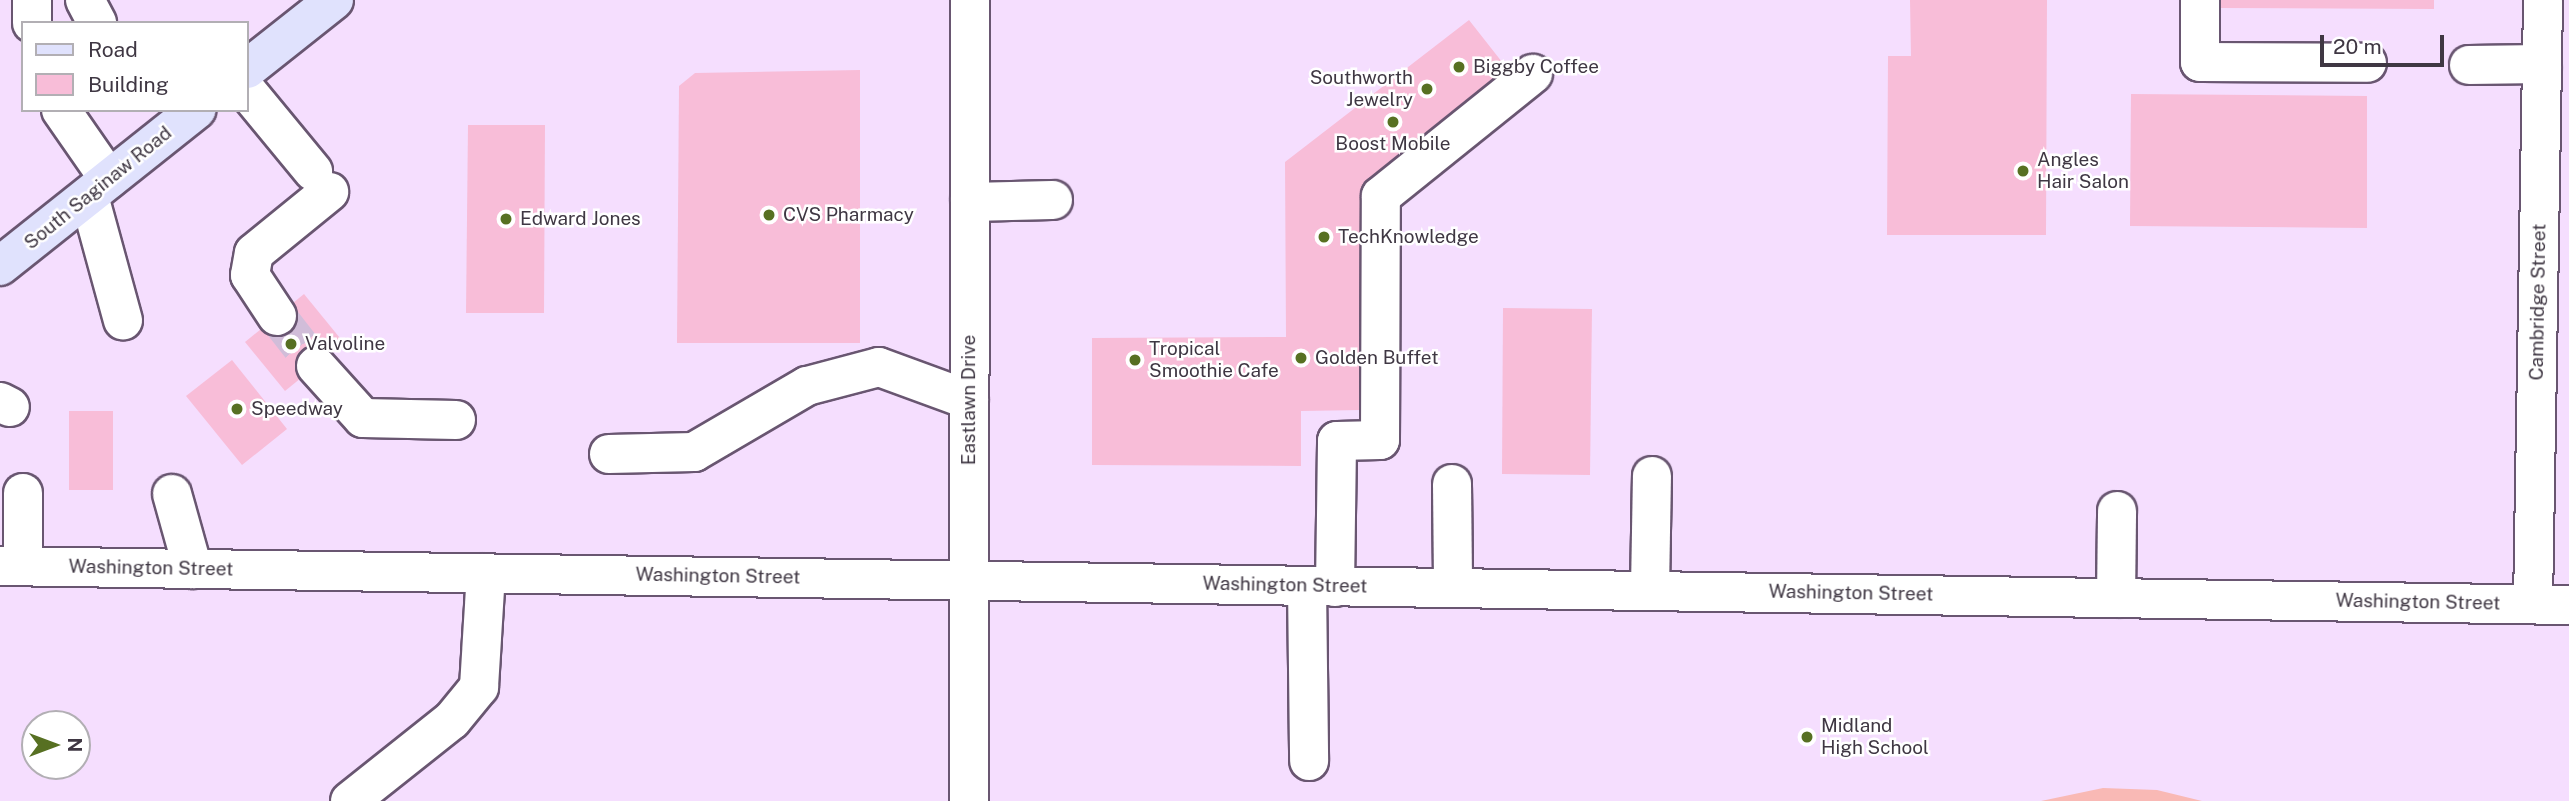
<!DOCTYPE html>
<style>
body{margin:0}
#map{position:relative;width:2569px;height:801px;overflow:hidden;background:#f5defe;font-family:"Public Sans",sans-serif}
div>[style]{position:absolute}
.green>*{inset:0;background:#f9b9b5}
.building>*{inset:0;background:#f8bdd8}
.minor-tunnel>*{height:38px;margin-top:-19px;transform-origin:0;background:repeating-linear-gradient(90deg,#d1bdd9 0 38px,transparent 0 57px)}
.roads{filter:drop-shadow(2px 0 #695671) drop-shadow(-2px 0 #695671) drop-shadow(0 2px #695671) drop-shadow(0 -2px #695671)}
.minor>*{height:38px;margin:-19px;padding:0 19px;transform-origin:19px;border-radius:19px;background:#fff}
.major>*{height:38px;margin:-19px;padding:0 19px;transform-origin:19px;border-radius:19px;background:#e0e2fd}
.dots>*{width:19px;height:19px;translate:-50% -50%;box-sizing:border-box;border:4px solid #fff;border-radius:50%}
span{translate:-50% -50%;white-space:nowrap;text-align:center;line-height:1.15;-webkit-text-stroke:5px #fff;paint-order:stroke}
.poi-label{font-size:19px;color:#3f3743}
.left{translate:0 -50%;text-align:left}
.right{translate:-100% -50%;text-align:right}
.street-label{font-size:19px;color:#3f3743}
.legend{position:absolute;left:21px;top:21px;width:228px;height:91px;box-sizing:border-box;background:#fff;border:2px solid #b2afb4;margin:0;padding:9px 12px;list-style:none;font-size:21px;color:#3f3743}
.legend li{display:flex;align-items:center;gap:14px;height:35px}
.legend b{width:35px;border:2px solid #b2afb4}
.north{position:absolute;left:21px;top:710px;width:70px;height:70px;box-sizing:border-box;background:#fff;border:2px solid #b2afb4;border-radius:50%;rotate:90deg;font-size:19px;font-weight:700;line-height:28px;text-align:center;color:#3f3743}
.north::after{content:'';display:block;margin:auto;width:24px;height:32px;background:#577022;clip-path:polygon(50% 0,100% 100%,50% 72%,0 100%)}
.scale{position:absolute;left:2320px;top:35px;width:124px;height:32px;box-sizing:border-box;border:4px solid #3f3743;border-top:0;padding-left:9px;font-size:21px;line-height:24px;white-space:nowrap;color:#3f3743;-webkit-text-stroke:5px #fff;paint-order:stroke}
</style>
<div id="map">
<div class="green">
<i style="clip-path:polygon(2103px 788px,2157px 790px,2202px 801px,2041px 801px)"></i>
</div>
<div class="building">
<i style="clip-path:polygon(1910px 0,2047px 0,2046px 235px,1887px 235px,1888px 56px,1911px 56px)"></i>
<i style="clip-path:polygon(2220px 0,2434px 0,2434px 9px,2220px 8px)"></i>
<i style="clip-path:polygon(1469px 20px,1513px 76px,1365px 190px,1361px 410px,1301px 411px,1301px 466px,1092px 465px,1092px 338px,1286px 337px,1285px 162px)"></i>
<i style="clip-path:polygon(860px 70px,860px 343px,677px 343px,679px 86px,695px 73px)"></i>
<i style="clip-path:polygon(2131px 94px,2367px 96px,2367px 228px,2130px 226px)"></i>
<i style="clip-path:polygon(468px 125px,545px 125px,544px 313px,466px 313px)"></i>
<i style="clip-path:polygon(304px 294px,344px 343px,285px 391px,245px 342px)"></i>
<i style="clip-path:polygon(1503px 308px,1592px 309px,1590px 475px,1502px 474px)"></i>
<i style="clip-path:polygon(232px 360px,287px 429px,242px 465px,186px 396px)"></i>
<i style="clip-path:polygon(69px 411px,113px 411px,113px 490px,69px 490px)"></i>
</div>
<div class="minor-tunnel">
<i style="left:277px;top:316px;width:63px;rotate:52deg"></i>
</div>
<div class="roads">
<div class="minor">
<i style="left:85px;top:0;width:26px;rotate:62deg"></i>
<i style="left:2200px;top:0;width:62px;rotate:90deg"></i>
<i style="left:2200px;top:62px;width:167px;rotate:0.3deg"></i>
<i style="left:32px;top:23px;width:23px;rotate:-90deg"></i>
<i style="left:2469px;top:65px;width:73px;rotate:-0.8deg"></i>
<i style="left:247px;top:91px;width:104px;rotate:50.5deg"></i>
<i style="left:61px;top:110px;width:84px;rotate:55.2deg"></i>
<i style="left:89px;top:196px;width:129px;rotate:74.7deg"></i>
<i style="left:970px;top:202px;width:83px;rotate:-1.4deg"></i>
<i style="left:277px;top:316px;width:49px;rotate:-123.4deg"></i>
<i style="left:250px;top:275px;width:22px;rotate:-80deg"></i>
<i style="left:254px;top:253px;width:97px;rotate:-39.1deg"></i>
<i style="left:316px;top:366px;width:70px;rotate:47.9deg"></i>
<i style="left:363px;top:418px;width:93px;rotate:1.2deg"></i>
<i style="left:0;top:402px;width:11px;rotate:27deg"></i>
<i style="left:609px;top:454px;width:85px;rotate:-1.3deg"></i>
<i style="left:694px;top:452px;width:131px;rotate:-30.3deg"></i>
<i style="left:807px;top:386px;width:74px;rotate:-14.8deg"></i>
<i style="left:879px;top:367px;width:96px;rotate:20.1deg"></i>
<i style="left:1452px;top:484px;width:103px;rotate:89.4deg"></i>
<i style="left:23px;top:493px;width:73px;rotate:90deg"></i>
<i style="left:172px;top:494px;width:78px;rotate:74.4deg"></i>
<i style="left:0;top:566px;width:2569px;rotate:0.87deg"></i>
<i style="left:1307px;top:586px;width:175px;rotate:89.3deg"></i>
<i style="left:1335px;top:587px;width:146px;rotate:-89.2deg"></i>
<i style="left:1337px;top:441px;width:43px;rotate:-1.3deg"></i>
<i style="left:1380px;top:440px;width:244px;rotate:-89.8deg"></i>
<i style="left:1381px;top:196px;width:195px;rotate:-38.8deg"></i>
<i style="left:1650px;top:589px;width:113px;rotate:-89deg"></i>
<i style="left:2116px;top:598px;width:87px;rotate:-89.3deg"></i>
<i style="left:2533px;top:604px;width:604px;rotate:-89.05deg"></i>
<i style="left:350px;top:801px;width:130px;rotate:-38.5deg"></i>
<i style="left:452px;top:720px;width:43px;rotate:-50.7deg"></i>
<i style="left:479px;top:687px;width:114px;rotate:-86.5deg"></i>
<i style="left:969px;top:801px;width:801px;rotate:-89.93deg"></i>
</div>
<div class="major">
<i style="left:247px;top:69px;width:111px;rotate:-38.4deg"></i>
<i style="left:0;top:266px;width:251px;rotate:-38.5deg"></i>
</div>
</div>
<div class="dots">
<i style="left:1459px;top:67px;background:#577022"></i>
<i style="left:1427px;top:89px;background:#577022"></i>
<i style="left:1393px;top:122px;background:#577022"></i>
<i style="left:2023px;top:171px;background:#577022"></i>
<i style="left:769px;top:215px;background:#577022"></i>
<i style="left:506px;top:219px;background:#577022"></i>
<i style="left:1324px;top:237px;background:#577022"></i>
<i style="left:291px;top:344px;background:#577022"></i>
<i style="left:1301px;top:358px;background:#577022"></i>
<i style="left:1135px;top:360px;background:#577022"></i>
<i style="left:237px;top:409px;background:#577022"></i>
<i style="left:1807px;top:737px;background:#577022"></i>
</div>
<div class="poi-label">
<span class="left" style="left:1473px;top:67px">Biggby Coffee</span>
<span class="right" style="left:1413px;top:89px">Southworth<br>Jewelry</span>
<span style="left:1393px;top:144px">Boost Mobile</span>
<span class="left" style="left:2037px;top:171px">Angles<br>Hair Salon</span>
<span class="left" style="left:783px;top:215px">CVS Pharmacy</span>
<span class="left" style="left:520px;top:219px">Edward Jones</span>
<span class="left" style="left:1338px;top:237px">TechKnowledge</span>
<span class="left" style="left:305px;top:344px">Valvoline</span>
<span class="left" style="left:1149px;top:360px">Tropical<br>Smoothie Cafe</span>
<span class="left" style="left:1315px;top:358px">Golden Buffet</span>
<span class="left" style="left:251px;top:409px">Speedway</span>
<span class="left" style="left:1821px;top:737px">Midland<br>High School</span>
</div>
<div class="street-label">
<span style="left:98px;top:188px;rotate:-39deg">South Saginaw Road</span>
<span style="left:2538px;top:302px;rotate:-89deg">Cambridge Street</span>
<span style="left:969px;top:400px;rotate:-90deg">Eastlawn Drive</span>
<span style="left:151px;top:568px;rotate:1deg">Washington Street</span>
<span style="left:718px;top:576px;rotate:1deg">Washington Street</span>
<span style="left:1285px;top:585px;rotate:1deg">Washington Street</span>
<span style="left:1851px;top:593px;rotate:1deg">Washington Street</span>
<span style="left:2418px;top:602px;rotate:1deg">Washington Street</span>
</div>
<ul class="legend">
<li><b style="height:9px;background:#e0e2fd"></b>Road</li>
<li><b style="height:19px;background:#f8bdd8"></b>Building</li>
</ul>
<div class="north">N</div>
<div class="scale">20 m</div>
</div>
